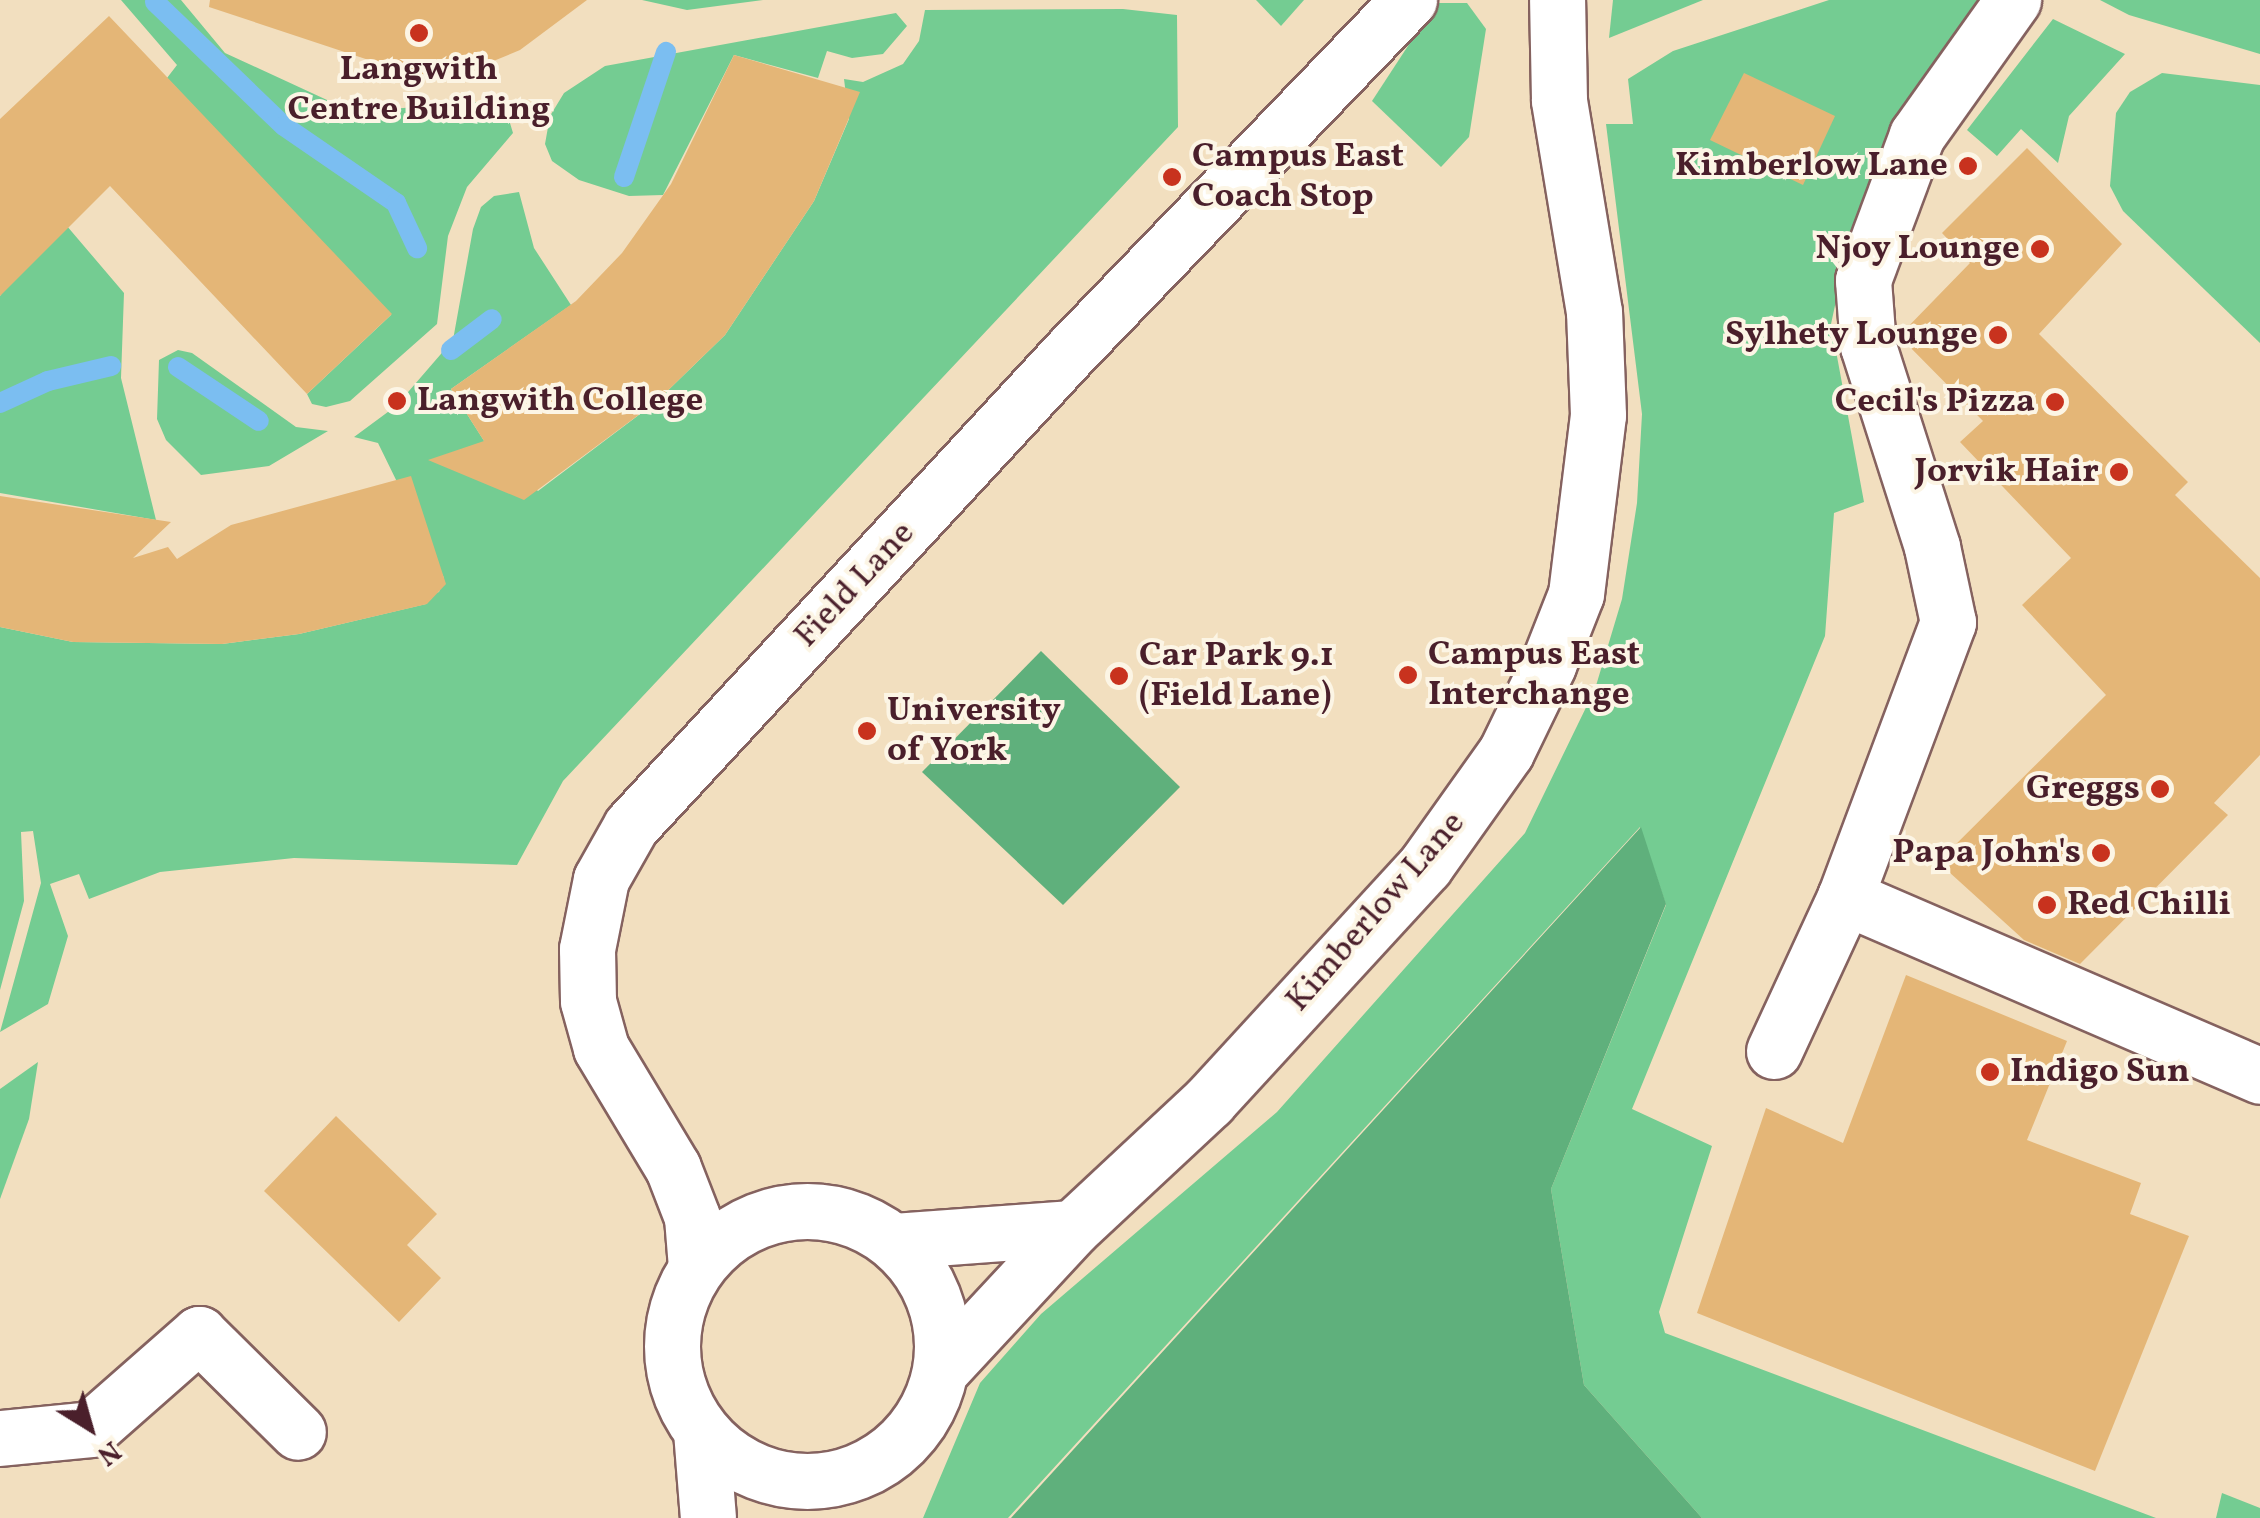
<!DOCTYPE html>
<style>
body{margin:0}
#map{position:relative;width:2260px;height:1518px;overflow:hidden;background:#f2dfbf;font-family:Vollkorn,serif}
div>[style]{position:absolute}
.green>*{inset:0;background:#74cc92}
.forest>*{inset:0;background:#5fb07c}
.stream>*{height:20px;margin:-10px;padding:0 10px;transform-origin:10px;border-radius:10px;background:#7bbef1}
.building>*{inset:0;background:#e4b677}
.roads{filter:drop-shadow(2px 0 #85625f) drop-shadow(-2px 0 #85625f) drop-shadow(0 2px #85625f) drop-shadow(0 -2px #85625f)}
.minor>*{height:55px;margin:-27.5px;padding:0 27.5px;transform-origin:27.5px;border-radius:27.5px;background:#fff}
.minor>.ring{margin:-27.5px;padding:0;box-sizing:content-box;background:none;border:55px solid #fff;border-radius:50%}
.dots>*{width:28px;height:28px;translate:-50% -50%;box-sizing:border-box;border:5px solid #fcf5e5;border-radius:50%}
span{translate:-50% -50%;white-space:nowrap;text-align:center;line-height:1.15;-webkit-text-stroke:8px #fcf5e5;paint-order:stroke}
.poi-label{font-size:35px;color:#4a1f2b;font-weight:700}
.left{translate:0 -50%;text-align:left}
.right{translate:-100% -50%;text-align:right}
.street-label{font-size:35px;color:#4a1f2b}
.north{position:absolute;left:40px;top:1378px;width:100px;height:100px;-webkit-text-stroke:8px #fcf5e5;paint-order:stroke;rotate:143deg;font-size:28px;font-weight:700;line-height:40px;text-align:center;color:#4a1f2b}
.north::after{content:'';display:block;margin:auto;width:35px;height:45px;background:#4a1f2b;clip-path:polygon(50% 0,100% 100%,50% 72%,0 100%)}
</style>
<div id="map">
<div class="green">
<i style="clip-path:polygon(121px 0,181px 0,225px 53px,353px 112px,503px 100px,513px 133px,467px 187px,448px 236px,437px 324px,350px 401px,326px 407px,312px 404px,307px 394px,391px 315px,167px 78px,177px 65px)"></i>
<i style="clip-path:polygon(642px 0,763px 0,687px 10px)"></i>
<i style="clip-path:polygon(1256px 0,1304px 0,1281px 26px)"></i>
<i style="clip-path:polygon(1613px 0,1703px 0,1609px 38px)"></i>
<i style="clip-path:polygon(1829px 0,1988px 0,1846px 255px,1831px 324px,1864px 502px,1834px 513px,1825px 636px,1632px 1109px,1712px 1146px,1659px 1312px,1665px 1333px,2156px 1518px,1702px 1518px,1584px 1385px,1551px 1189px,1666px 905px,1640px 827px,1008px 1518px,923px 1518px,980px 1383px,1041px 1314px,1277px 1112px,1525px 833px,1595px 689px,1622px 599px,1637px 503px,1642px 414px,1606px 124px,1633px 124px,1628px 79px,1673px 51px)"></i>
<i style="clip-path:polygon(2100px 0,2260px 0,2260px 54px,2129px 15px)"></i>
<i style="clip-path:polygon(1436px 3px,1467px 3px,1486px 29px,1469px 137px,1441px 167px,1372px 101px)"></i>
<i style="clip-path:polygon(1123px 9px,1177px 15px,1178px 127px,563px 781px,517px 865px,294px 858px,160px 872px,89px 899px,79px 874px,50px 884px,68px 936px,48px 1004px,0 1032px,41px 883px,33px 831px,21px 832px,24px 901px,0 990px,0 627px,73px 642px,222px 644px,299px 634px,426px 604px,424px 597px,439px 592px,444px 578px,378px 443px,354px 437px,396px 406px,453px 340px,473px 229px,481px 207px,494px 196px,519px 192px,534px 248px,571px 305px,451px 389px,493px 455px,538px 491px,656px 402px,725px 335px,814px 201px,849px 119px,844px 79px,863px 82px,903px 64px,919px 41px,925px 10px)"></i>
<i style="clip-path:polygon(896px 13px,907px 26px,883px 54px,852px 58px,827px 51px,818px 78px,734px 55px,663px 195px,629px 196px,579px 180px,552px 161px,545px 144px,550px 116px,564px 93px,605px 66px)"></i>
<i style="clip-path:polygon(2053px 19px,2125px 54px,2069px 116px,2058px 163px,2021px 129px,1997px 156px,1967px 130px)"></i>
<i style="clip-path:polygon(2162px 73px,2260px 85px,2260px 343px,2123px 211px,2110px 186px,2116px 113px,2130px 92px)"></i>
<i style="clip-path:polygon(55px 212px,124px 293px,121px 378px,156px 520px,0 493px,0 296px)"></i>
<i style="clip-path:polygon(178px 350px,192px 353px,296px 427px,328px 431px,269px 466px,201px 475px,166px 440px,157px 419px,159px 360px)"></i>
<i style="clip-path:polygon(38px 1062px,29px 1119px,0 1199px,0 1089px)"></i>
<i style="clip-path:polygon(2222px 1493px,2260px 1508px,2260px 1518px,2216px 1518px)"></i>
</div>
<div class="forest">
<i style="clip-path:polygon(1041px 651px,1180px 787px,1063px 905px,922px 772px)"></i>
<i style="clip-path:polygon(1641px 827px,1666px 904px,1551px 1189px,1584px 1385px,1702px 1518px,1011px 1518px)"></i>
</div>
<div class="stream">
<i style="left:155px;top:2px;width:179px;rotate:43.9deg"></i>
<i style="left:284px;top:126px;width:136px;rotate:34.5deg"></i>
<i style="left:396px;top:203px;width:50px;rotate:65deg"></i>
<i style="left:624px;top:177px;width:132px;rotate:-71.4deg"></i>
<i style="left:451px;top:350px;width:51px;rotate:-37.1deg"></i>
<i style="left:178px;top:367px;width:97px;rotate:33.7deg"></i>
<i style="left:0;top:403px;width:53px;rotate:-24.6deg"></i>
<i style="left:48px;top:381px;width:65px;rotate:-13.4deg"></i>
</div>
<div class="building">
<i style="clip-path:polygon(210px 0,587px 0,520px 50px,474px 69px,414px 75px,209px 7px)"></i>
<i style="clip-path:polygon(109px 16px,392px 314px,307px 394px,110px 186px,0 296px,0 119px)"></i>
<i style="clip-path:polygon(734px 55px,860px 92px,814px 201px,725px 335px,656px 402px,524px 500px,428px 460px,484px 441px,451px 389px,576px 301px,622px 253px,671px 184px)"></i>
<i style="clip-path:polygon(1744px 73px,1835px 116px,1803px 185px,1710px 140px)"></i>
<i style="clip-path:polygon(2027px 148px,2122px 244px,2039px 334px,2188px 482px,2175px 495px,2260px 578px,2260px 755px,2214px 803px,2228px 815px,2080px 964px,2024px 940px,1938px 862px,2106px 695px,2022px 605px,2071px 558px,1960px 442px,1983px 421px,1899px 336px,1970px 263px,1942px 233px)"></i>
<i style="clip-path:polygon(411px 476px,446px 584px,427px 604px,299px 634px,222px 644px,73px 642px,0 627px,0 496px,171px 522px,133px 558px,168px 547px,177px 559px,231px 525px)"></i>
<i style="clip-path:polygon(1906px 975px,2067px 1041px,2027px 1140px,2141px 1183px,2130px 1214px,2189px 1236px,2095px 1471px,1697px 1313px,1766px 1108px,1843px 1143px)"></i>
<i style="clip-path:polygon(336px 1116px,437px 1214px,407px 1245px,441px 1278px,399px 1322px,264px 1191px)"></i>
</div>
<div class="roads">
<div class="minor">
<i style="left:2013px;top:0;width:166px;rotate:125.4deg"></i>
<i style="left:1917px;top:135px;width:155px;rotate:110.4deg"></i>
<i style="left:1863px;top:280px;width:66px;rotate:85.7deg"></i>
<i style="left:1868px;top:346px;width:211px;rotate:72.3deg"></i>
<i style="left:1932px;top:547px;width:77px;rotate:78deg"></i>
<i style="left:1948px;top:622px;width:294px;rotate:110.5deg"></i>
<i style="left:1845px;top:897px;width:452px;rotate:23.3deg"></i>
<i style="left:1774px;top:1051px;width:170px;rotate:-65.2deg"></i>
<i class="ring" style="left:672px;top:1211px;width:215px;height:215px"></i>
<i style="left:894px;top:1241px;width:179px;rotate:-4.2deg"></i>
<i style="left:696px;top:1267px;width:50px;rotate:-94.6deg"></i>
<i style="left:692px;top:1217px;width:53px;rotate:-111.2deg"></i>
<i style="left:673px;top:1168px;width:140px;rotate:-121deg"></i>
<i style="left:601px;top:1048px;width:49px;rotate:-105.5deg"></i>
<i style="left:588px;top:1001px;width:52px;rotate:-91.1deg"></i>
<i style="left:587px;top:949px;width:71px;rotate:-78.7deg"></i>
<i style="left:601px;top:879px;width:61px;rotate:-60.5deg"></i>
<i style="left:631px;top:826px;width:646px;rotate:-47.2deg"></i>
<i style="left:1070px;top:352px;width:489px;rotate:-46.1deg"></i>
<i style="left:941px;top:1370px;width:194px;rotate:-47.1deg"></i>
<i style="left:1073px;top:1228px;width:186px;rotate:-43deg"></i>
<i style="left:1209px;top:1101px;width:319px;rotate:-47.4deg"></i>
<i style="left:1425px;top:866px;width:140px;rotate:-54.6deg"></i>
<i style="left:1506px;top:752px;width:97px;rotate:-64.2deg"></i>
<i style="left:1548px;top:665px;width:76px;rotate:-68.5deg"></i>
<i style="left:1576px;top:594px;width:180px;rotate:-83deg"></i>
<i style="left:1598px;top:415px;width:103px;rotate:-92.2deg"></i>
<i style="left:1594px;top:312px;width:215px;rotate:-99.4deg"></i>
<i style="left:1559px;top:100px;width:100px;rotate:-91.1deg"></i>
<i style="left:701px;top:1431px;width:87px;rotate:85.4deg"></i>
<i style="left:0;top:1438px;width:91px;rotate:-5.6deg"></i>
<i style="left:91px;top:1429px;width:144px;rotate:-41.3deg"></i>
<i style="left:199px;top:1334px;width:139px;rotate:44.7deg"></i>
</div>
</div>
<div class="dots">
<i style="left:419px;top:33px;background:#c8321e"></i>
<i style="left:1968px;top:166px;background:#c8321e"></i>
<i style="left:1172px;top:177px;background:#c8321e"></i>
<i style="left:2040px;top:249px;background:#c8321e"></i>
<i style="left:1998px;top:335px;background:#c8321e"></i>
<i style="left:397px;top:401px;background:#c8321e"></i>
<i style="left:2055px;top:402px;background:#c8321e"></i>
<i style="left:2119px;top:472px;background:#c8321e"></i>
<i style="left:1408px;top:675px;background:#c8321e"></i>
<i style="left:1119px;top:676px;background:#c8321e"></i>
<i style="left:867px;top:731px;background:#c8321e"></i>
<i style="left:2160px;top:789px;background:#c8321e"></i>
<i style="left:2101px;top:853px;background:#c8321e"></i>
<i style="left:2047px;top:905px;background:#c8321e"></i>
<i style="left:1990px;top:1072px;background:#c8321e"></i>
</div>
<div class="poi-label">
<span style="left:419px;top:90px">Langwith<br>Centre Building</span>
<span class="left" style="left:1192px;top:177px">Campus East<br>Coach Stop</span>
<span class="right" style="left:1948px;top:166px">Kimberlow Lane</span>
<span class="right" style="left:2020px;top:249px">Njoy Lounge</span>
<span class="right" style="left:1978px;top:335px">Sylhety Lounge</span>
<span class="left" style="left:417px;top:401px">Langwith College</span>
<span class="right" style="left:2035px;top:402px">Cecil's Pizza</span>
<span class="right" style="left:2099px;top:472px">Jorvik Hair</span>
<span class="left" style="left:1428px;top:675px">Campus East<br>Interchange</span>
<span class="left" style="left:1139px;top:676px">Car Park 9.1<br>(Field Lane)</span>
<span class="left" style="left:887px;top:731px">University<br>of York</span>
<span class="right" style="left:2140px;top:789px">Greggs</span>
<span class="right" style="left:2081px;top:853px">Papa John's</span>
<span class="left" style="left:2067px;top:905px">Red Chilli</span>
<span class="left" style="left:2010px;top:1072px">Indigo Sun</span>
</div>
<div class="street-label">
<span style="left:855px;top:585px;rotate:-47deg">Field Lane</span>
<span style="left:1376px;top:912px;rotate:-49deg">Kimberlow Lane</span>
</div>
<div class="north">N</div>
</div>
